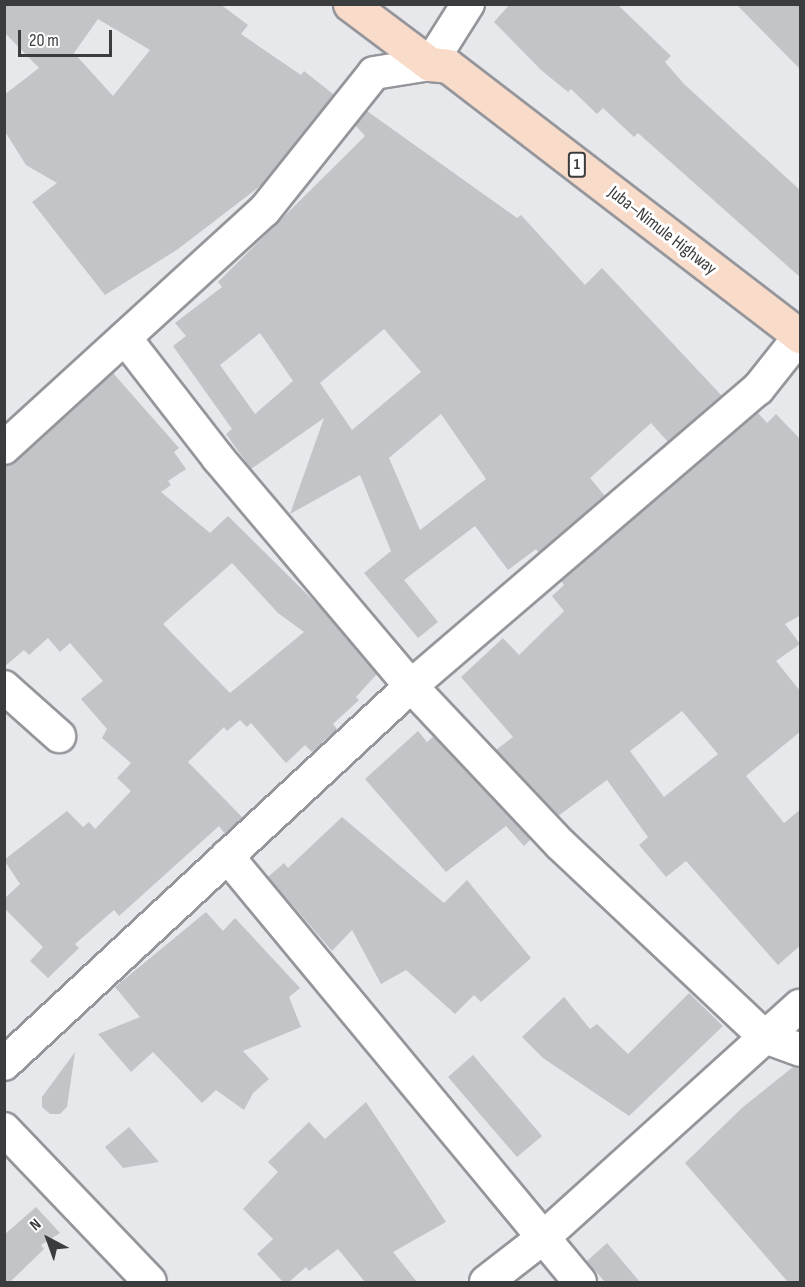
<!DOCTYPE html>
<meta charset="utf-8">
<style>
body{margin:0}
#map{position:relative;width:805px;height:1287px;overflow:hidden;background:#e6e8ec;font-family:"Sofia Sans Condensed",sans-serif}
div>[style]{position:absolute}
.building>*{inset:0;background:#c2c4c8}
.roads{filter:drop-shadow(2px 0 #95969b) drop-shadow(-2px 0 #95969b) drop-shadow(0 2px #95969b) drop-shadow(0 -2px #95969b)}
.minor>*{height:32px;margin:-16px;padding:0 16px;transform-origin:16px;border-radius:16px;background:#fff}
.primary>*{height:33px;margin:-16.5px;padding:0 16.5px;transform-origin:16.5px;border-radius:16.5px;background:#f8dbc9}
span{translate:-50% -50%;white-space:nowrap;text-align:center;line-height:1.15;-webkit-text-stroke:6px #fff;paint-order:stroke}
.shield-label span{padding:2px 4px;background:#fff;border:2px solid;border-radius:4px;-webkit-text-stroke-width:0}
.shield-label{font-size:16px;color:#3b3c3e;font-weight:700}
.street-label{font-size:18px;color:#3b3c3e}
.frame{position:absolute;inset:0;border:6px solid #3b3c3e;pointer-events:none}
.north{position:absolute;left:18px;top:1209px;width:60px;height:60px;-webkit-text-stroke:4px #fff;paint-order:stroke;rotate:319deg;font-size:16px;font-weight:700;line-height:24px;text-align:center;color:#3b3c3e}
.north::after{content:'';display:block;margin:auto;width:21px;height:27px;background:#3b3c3e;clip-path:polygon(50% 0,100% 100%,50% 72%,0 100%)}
.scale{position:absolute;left:18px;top:30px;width:94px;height:27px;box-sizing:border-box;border:3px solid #3b3c3e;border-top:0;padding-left:8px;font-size:18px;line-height:21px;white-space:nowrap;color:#3b3c3e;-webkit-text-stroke:4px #fff;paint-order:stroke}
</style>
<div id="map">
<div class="building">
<i style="clip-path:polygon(evenodd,4px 4px,220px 4px,248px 25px,241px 34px,301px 75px,304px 71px,333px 94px,338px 90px,264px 183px,178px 249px,105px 295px,32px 202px,57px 183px,26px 165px,4px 130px,4px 95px,39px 68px,4px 32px,4px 4px,98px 19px,150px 50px,113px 96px,74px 53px,98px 19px)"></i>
<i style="clip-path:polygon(510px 4px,617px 4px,671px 56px,665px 62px,684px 84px,801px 191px,801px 278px,638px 133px,634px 137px,603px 108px,597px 114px,571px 89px,568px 92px,541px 70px,494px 22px)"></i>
<i style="clip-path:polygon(736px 4px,801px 4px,801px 70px)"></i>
<i style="clip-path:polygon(evenodd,367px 111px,517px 218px,521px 215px,585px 285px,602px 268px,722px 396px,668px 442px,651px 423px,590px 478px,605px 496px,539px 553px,536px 549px,508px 570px,475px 526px,404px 580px,438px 622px,418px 638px,364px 573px,391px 551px,360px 475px,290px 514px,324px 418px,251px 469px,226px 434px,232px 429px,173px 346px,186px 336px,175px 323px,222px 287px,218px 282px,365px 136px,355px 125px,367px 111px,384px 329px,421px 372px,352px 430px,320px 383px,384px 329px,367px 111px,260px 333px,293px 381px,255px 414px,220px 365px,260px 333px,367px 111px,441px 414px,486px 479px,420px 530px,389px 458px,441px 414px)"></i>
<i style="clip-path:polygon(evenodd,113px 373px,179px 448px,174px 452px,186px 469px,168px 481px,171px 485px,161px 492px,210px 533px,228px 516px,321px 608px,377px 674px,356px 697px,359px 700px,333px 724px,337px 729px,312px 752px,305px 745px,286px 763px,251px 723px,247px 727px,240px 720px,227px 731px,224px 727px,188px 762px,243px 818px,225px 834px,219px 826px,119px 916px,114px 910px,75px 944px,79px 948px,48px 978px,30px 961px,43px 947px,4px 908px,4px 899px,20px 884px,4px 860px,67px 811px,83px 827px,89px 822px,95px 829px,131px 791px,117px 778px,131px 763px,102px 738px,107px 729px,81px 699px,103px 681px,70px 643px,60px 652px,48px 638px,29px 655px,24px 650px,4px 667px,4px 466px,16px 461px,113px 373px,232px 563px,278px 613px,304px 632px,230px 693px,163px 624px,232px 563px)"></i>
<i style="clip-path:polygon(evenodd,758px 413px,767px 423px,776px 414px,801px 440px,801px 615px,785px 624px,800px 644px,776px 661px,801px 692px,801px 731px,746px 776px,784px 823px,801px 809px,801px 945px,778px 965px,686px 861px,666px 877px,639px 845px,648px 837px,607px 780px,558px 816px,496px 750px,513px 737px,461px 677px,503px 638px,519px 655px,564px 611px,552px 596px,564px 585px,561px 581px,758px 413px,682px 711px,718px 754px,664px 797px,630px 751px,682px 711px)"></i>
<i style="clip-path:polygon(418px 731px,427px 742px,434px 736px,531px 839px,524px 846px,506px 826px,446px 872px,365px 779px)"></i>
<i style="clip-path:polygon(342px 817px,444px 903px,467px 880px,531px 958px,481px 1002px,474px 995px,455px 1014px,406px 970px,381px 984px,352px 930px,332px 951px,268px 877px,284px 863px,288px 868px)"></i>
<i style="clip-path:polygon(206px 912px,223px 931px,235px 918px,300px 988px,289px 997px,301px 1027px,243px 1051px,269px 1079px,253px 1093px,244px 1110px,216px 1090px,202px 1103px,153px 1052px,131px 1072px,98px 1034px,140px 1017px,115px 987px)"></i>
<i style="clip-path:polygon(689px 993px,723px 1026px,629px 1116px,543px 1058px,522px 1037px,564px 997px,590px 1029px,597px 1024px,628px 1054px)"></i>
<i style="clip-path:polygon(75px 1052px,67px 1107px,60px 1114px,50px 1114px,42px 1107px,42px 1097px)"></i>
<i style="clip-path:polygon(473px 1055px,542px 1136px,517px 1157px,448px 1077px)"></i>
<i style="clip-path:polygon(793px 1067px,801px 1068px,801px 1282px,788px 1282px,685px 1163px,743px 1107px)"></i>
<i style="clip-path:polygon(366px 1102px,446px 1222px,393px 1252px,417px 1282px,365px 1282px,338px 1249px,309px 1271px,306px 1267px,289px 1282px,283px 1282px,257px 1254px,273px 1239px,243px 1209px,278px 1172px,268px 1162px,309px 1122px,325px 1139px)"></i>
<i style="clip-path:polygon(129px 1127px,159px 1162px,123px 1168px,105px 1147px)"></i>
<i style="clip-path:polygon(36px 1207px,60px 1233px,41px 1245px,44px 1249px,10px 1282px,4px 1282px,4px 1235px)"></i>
<i style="clip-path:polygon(607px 1243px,640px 1282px,605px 1282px,587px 1261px)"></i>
</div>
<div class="roads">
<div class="minor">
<i style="left:125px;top:338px;width:152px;rotate:52.2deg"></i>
<i style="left:218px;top:458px;width:299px;rotate:49.8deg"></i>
<i style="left:411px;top:686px;width:217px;rotate:46.7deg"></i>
<i style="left:560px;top:844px;width:282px;rotate:43.3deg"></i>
<i style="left:765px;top:1037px;width:37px;rotate:20deg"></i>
<i style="left:4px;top:448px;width:352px;rotate:-42.4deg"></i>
<i style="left:264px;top:211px;width:176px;rotate:-51.4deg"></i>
<i style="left:374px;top:73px;width:57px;rotate:-9.1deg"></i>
<i style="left:430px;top:64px;width:71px;rotate:-57.7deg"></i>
<i style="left:4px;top:687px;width:74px;rotate:41.7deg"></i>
<i style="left:227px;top:856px;width:553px;rotate:50.35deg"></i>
<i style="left:4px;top:1064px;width:555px;rotate:-42.88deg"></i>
<i style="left:411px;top:686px;width:457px;rotate:-40.6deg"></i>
<i style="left:758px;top:389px;width:68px;rotate:-51.6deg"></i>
<i style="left:4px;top:1129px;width:211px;rotate:46.3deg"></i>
<i style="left:486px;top:1282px;width:73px;rotate:-37.8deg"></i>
<i style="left:544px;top:1237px;width:345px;rotate:-42.1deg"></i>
</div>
<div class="primary">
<i style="left:350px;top:4px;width:100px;rotate:36.9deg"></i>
<i style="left:430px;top:64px;width:18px;rotate:6deg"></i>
<i style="left:448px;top:66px;width:444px;rotate:37.5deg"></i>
</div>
</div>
<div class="shield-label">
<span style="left:577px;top:165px">1</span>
</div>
<div class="street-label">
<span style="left:662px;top:231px;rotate:38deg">Juba–Nimule Highway</span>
</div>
<div class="frame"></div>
<div class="north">N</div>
<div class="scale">20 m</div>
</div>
